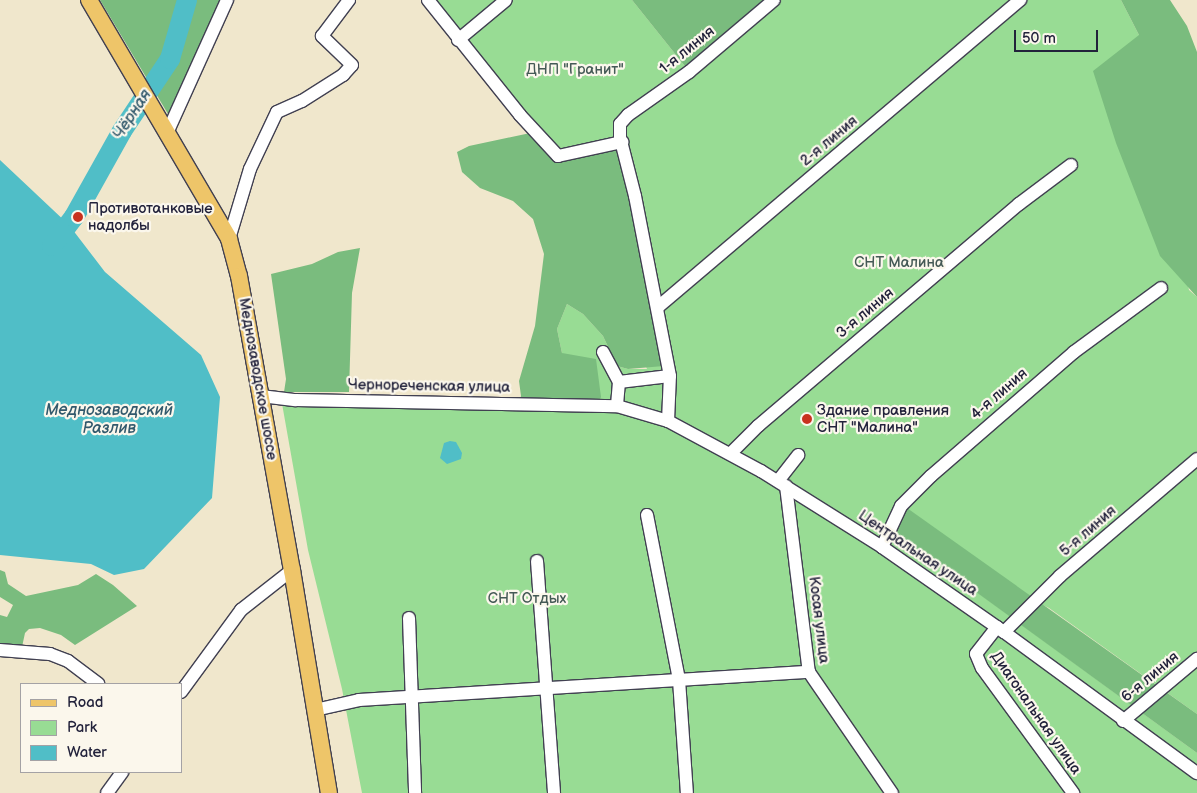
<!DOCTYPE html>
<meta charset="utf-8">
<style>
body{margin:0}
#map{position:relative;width:1197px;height:793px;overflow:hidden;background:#f0e7cc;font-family:"Balsamiq Sans",sans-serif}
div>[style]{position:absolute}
.green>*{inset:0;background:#98dc94}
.forest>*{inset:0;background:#7abc7e}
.water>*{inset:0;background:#50bec7}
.river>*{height:20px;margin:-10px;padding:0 10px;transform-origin:10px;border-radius:10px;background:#50bec7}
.roads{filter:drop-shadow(1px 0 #414051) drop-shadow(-1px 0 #414051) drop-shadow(0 1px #414051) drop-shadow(0 -1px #414051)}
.minor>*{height:12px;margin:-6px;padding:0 6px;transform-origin:6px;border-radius:6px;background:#fff}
.major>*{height:16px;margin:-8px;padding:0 8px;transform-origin:8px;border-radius:8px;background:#eec569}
.dots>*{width:14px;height:14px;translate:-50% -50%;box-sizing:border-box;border:2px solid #fbf7ec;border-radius:50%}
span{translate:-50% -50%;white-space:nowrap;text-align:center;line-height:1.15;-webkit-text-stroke:4.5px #fbf7ec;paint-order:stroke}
.street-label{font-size:15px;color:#22223b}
.park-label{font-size:15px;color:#455a56}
.poi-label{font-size:15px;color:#22223b}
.left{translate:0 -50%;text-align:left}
.water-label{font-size:16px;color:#32596c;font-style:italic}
.legend{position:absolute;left:20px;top:683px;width:162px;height:90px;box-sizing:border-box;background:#fbf7ec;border:1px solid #a4a2a5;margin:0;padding:6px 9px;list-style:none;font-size:15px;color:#22223b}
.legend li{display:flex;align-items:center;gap:10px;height:25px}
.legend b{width:25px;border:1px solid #a4a2a5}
.scale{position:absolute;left:1014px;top:30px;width:84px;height:22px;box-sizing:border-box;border:2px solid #22223b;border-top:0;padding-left:6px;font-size:15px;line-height:18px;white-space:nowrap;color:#22223b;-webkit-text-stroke:4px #fbf7ec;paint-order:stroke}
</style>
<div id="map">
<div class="green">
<i style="clip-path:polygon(428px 0,632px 0,688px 70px,774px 0,1121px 0,1139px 35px,1189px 290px,1197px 297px,1197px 714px,1049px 608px,895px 532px,1197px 753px,1197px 793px,362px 793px,342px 689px,308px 550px,281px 398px,597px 405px,562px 353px,557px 329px,567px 304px,583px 314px,603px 336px,617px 366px,628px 369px,647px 369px,558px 156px)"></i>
</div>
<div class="forest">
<i style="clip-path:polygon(100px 0,221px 0,168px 114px)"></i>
<i style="clip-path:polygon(632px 0,774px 0,688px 70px)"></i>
<i style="clip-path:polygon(1121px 0,1170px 0,1187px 26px,1197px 52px,1197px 297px,1160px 256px,1116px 143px,1093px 71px,1139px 35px)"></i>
<i style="clip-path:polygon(535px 132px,558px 156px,621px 143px,664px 366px,628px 369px,617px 366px,603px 336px,583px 314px,567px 304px,557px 329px,562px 353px,596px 359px,601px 397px,597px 405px,519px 404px,521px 396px,519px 381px,535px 326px,544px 254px,533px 219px,513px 201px,480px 188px,462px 172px,457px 152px,469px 146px)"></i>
<i style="clip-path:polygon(360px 248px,352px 293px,349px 392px,284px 392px,286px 379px,271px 274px,312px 264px,338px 252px)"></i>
<i style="clip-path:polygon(907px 508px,1197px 714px,1197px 753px,895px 533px)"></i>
<i style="clip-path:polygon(0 570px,5px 572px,8px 584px,26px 596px,78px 585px,96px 574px,113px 585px,137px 606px,75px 645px,61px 635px,40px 628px,29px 629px,25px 633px,22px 647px,0 650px,0 615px,7px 617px,13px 605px,0 597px)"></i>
</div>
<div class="water">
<i style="clip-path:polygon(0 160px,69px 225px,105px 272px,201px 355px,220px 397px,212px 498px,144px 569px,114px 575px,91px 564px,0 555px)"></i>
<i style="clip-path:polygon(450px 441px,456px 442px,462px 453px,461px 459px,447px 464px,440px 458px,444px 443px)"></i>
</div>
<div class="river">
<i style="left:52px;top:246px;width:36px;rotate:-53deg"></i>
<i style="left:74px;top:217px;width:98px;rotate:-60.8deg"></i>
<i style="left:122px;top:131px;width:87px;rotate:-56.3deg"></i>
<i style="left:170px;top:59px;width:61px;rotate:-73.9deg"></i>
</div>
<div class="roads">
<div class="minor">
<i style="left:428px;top:0;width:147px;rotate:51.3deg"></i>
<i style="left:520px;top:115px;width:56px;rotate:47.2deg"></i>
<i style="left:558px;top:156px;width:66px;rotate:-12.3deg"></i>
<i style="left:458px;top:40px;width:62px;rotate:-39.8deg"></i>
<i style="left:167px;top:133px;width:146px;rotate:-65.7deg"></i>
<i style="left:229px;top:239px;width:73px;rotate:-73.3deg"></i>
<i style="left:250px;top:169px;width:63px;rotate:-64.7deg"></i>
<i style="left:277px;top:112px;width:27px;rotate:-24deg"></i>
<i style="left:302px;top:101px;width:49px;rotate:-32.4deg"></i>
<i style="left:343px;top:75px;width:13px;rotate:-48deg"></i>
<i style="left:352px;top:65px;width:42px;rotate:-136deg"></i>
<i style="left:322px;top:36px;width:45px;rotate:-53.1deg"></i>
<i style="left:658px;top:307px;width:475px;rotate:-40.3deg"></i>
<i style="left:603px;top:352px;width:34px;rotate:62deg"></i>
<i style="left:619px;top:382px;width:24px;rotate:95deg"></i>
<i style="left:619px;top:382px;width:51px;rotate:-6.7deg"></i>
<i style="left:261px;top:396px;width:35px;rotate:7deg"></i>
<i style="left:296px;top:400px;width:321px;rotate:1.1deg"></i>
<i style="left:617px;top:406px;width:53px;rotate:16.4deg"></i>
<i style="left:668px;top:421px;width:106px;rotate:28.3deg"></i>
<i style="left:761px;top:471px;width:143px;rotate:32.1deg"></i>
<i style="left:882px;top:547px;width:149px;rotate:34.9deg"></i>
<i style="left:1004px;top:632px;width:239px;rotate:36.2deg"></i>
<i style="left:668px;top:421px;width:45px;rotate:-87.5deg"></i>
<i style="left:670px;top:376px;width:183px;rotate:-101deg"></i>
<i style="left:635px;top:196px;width:61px;rotate:-104.3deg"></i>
<i style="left:620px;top:137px;width:13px;rotate:-90deg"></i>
<i style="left:620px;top:124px;width:12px;rotate:-48deg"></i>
<i style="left:628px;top:115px;width:75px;rotate:-35.2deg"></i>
<i style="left:689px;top:72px;width:111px;rotate:-40.3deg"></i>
<i style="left:731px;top:453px;width:38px;rotate:-45deg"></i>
<i style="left:758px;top:426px;width:343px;rotate:-40.4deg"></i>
<i style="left:1019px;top:204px;width:65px;rotate:-36.9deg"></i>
<i style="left:778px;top:481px;width:33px;rotate:-52deg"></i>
<i style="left:786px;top:486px;width:187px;rotate:83deg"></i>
<i style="left:809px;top:672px;width:147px;rotate:55.6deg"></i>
<i style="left:647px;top:515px;width:168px;rotate:79deg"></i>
<i style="left:679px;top:680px;width:113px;rotate:86deg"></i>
<i style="left:882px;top:547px;width:45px;rotate:-65.1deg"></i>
<i style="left:901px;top:506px;width:42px;rotate:-45deg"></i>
<i style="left:931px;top:476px;width:189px;rotate:-40.9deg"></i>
<i style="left:1074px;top:352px;width:108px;rotate:-36.3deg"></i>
<i style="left:537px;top:561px;width:233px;rotate:85.8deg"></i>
<i style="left:409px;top:618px;width:175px;rotate:88deg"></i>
<i style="left:997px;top:627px;width:34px;rotate:128deg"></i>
<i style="left:976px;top:654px;width:15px;rotate:67deg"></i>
<i style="left:982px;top:668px;width:155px;rotate:53.9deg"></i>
<i style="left:1004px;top:632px;width:79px;rotate:-45deg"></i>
<i style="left:1060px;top:576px;width:180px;rotate:-40.5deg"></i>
<i style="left:0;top:650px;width:50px;rotate:4.6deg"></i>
<i style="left:50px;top:654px;width:19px;rotate:21deg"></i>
<i style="left:68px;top:661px;width:38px;rotate:37deg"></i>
<i style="left:181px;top:692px;width:102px;rotate:-53.8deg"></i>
<i style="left:241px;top:610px;width:65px;rotate:-38.1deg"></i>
<i style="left:315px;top:710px;width:45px;rotate:-12.8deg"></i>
<i style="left:359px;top:700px;width:451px;rotate:-3.6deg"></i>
<i style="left:1123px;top:721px;width:97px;rotate:-40deg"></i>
<i style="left:107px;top:793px;width:26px;rotate:-54deg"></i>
</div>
<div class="major">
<i style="left:89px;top:0;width:277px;rotate:59.6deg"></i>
<i style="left:229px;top:239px;width:38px;rotate:75deg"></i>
<i style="left:239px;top:276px;width:299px;rotate:79.8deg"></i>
<i style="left:292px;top:570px;width:226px;rotate:80.6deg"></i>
</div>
</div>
<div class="dots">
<i style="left:78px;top:217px;background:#c8321e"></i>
<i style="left:807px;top:419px;background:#c8321e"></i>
</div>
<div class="street-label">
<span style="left:687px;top:50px;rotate:-39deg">1-я линия</span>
<span style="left:829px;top:141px;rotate:-40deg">2-я линия</span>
<span style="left:865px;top:313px;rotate:-40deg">3-я линия</span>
<span style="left:258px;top:379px;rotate:80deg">Меднозаводское шоссе</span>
<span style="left:429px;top:386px;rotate:1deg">Чернореченская улица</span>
<span style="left:999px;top:394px;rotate:-41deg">4-я линия</span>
<span style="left:1088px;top:531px;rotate:-41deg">5-я линия</span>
<span style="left:918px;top:553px;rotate:34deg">Центральная улица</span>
<span style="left:819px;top:620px;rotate:83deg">Косая улица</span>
<span style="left:1150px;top:677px;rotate:-40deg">6-я линия</span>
<span style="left:1036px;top:713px;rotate:55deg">Диагональная улица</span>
</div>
<div class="park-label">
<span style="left:575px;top:70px">ДНП "Гранит"</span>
<span style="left:899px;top:263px">СНТ Малина</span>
<span style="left:527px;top:599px">СНТ Отдых</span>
</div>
<div class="poi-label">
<span class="left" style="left:88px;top:217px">Противотанковые<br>надолбы</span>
<span class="left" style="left:817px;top:419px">Здание правления<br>СНТ "Малина"</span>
</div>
<div class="water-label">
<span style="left:133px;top:115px;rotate:-57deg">Чёрная</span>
<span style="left:109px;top:420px">Меднозаводский<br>Разлив</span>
</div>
<ul class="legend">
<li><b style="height:6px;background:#eec569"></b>Road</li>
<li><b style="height:14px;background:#98dc94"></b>Park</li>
<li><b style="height:14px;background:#50bec7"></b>Water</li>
</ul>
<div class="scale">50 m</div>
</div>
